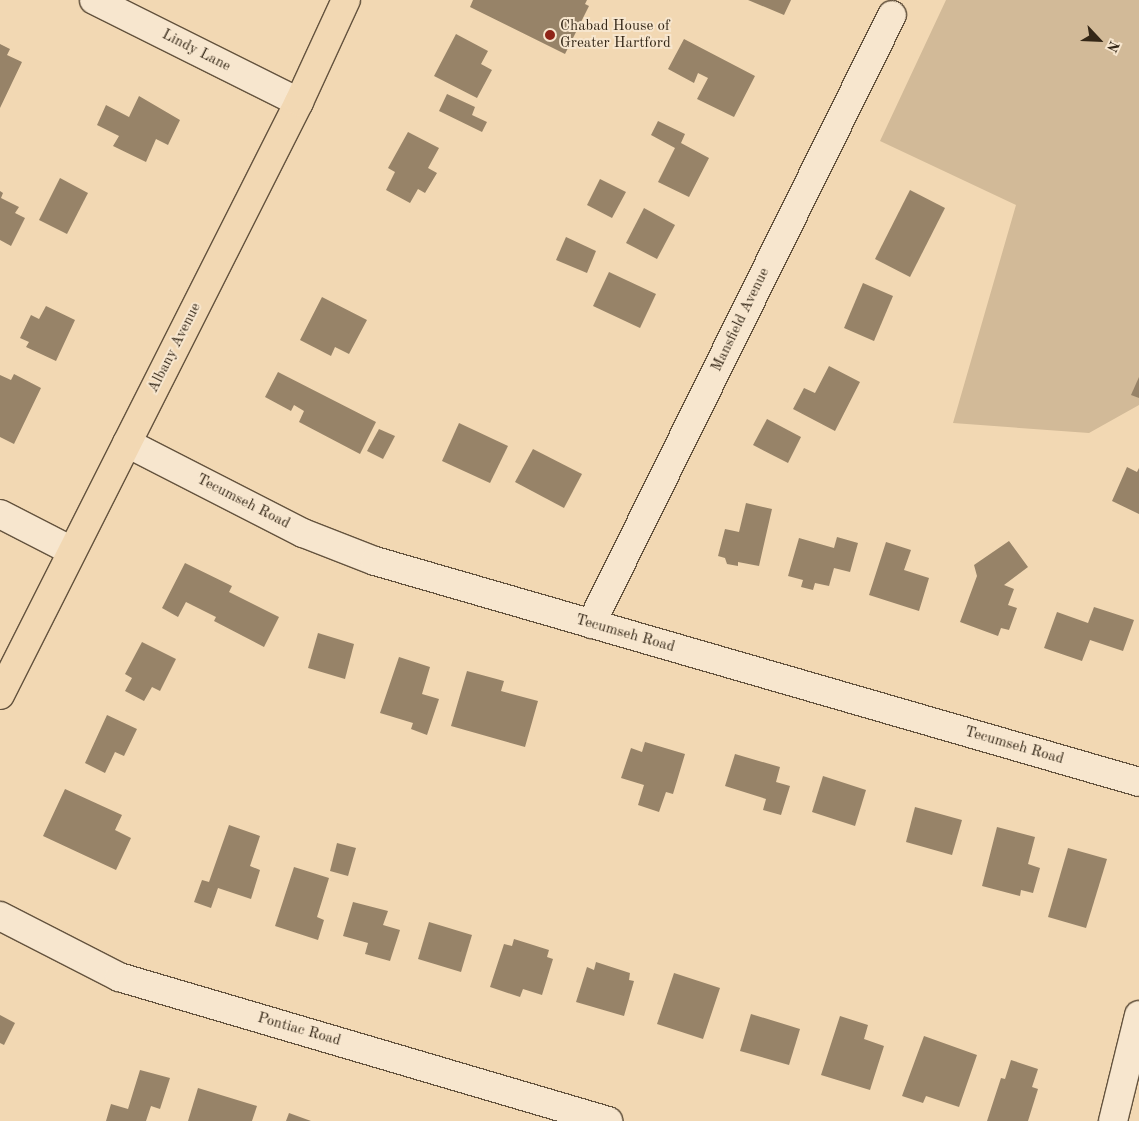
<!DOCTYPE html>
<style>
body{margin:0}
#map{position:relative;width:1139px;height:1121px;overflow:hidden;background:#f2d8b3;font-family:"Old Standard TT",serif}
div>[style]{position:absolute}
.green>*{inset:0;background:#d2ba98}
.building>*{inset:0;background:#978368}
.roads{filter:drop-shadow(1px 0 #64533e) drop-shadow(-1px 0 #64533e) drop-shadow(0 1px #64533e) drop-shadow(0 -1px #64533e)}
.minor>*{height:28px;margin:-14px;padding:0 14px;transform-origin:14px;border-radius:14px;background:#f7e6ce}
.trunk>*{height:28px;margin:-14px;padding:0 14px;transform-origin:14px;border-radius:14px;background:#f2d8b3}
.dots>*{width:14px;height:14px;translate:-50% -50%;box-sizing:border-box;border:2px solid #f7e6ce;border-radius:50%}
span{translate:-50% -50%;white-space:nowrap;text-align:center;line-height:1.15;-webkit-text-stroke:4px #f7e6ce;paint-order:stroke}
.poi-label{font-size:15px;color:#342717}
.left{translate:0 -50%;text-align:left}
.street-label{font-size:15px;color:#342717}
.north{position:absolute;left:1074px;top:15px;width:50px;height:50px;-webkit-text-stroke:4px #f7e6ce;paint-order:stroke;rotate:115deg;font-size:14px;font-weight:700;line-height:20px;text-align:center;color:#342717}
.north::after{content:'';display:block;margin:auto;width:18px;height:22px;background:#342717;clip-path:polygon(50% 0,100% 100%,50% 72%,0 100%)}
</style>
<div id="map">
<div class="green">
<i style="clip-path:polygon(946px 0,1139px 0,1139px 405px,1089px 433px,953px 423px,1016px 205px,880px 141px)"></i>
</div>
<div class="building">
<i style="clip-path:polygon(473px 0,587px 0,585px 4px,589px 6px,565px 54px,470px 7px)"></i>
<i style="clip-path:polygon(748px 0,791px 0,784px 15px)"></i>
<i style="clip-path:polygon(456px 34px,488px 51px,481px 64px,492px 70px,477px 98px,434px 76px)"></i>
<i style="clip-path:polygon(684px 39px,755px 76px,734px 117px,697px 99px,708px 78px,698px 73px,694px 83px,668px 69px)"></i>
<i style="clip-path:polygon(0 44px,10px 49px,7px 55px,22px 62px,0 108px)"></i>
<i style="clip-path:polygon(447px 94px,475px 107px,472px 115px,487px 122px,482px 132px,439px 111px)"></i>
<i style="clip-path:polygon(139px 96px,180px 120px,168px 145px,156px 139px,146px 162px,113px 146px,119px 136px,97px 125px,106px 105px,129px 117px)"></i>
<i style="clip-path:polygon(658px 121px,685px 134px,681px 143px,709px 158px,689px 197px,658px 182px,675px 148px,651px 135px)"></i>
<i style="clip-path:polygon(408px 132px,439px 148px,428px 168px,437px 173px,425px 193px,418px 189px,410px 203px,386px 190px,395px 172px,388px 168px)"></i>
<i style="clip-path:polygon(60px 178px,88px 193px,67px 234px,39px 220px)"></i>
<i style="clip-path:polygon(600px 179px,626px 192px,612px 218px,587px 205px)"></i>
<i style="clip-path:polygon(910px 190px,945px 208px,910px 277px,875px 259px)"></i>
<i style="clip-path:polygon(0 191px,3px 193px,1px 198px,19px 207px,15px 213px,25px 218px,11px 246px,0 240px)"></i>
<i style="clip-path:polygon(644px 208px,675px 225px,657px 259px,626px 243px)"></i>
<i style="clip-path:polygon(566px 237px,596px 251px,587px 273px,556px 260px)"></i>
<i style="clip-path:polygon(609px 272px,656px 294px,640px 328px,593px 306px)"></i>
<i style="clip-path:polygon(863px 283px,893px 296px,874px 341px,844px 328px)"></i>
<i style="clip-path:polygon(322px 297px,367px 320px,349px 354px,335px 347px,331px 356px,300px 340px)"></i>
<i style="clip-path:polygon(46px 306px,75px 320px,56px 361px,26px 347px,29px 342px,20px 338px,31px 315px,39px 319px)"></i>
<i style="clip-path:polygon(829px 366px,860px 382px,835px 431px,793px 409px,804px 388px,815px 393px)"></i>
<i style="clip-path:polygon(278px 372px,376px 422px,360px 454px,299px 422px,304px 411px,294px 405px,291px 411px,265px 397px)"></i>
<i style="clip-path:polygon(14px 374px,41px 388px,14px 444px,0 437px,0 375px,11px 380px)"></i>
<i style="clip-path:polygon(1139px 377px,1139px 398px,1131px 395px)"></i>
<i style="clip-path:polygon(767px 419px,801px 437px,788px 463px,753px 445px)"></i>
<i style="clip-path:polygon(459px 423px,508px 446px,490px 483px,442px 461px)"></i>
<i style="clip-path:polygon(379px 429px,395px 436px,383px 459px,367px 451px)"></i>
<i style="clip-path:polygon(533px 449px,582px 474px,564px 508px,515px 482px)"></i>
<i style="clip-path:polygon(1127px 467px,1137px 472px,1139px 468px,1139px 514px,1112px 501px)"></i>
<i style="clip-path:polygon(746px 503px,772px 509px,759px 566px,738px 562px,738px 566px,727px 564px,725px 558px,718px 556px,725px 529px,739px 532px)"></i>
<i style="clip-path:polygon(837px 537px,858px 543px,850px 572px,834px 568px,829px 586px,815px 583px,813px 590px,801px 587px,803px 580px,788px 576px,799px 538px,834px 548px)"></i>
<i style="clip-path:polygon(1009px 541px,1028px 567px,1004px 585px,1014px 589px,1008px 605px,1017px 608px,1009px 630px,1001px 628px,998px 636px,960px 622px,977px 576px,974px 565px)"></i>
<i style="clip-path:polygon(886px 542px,911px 550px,904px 570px,929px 578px,919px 611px,869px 595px)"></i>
<i style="clip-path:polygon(185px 563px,232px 586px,229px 592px,279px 617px,264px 647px,214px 621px,216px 617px,186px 602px,178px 617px,162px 608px)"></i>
<i style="clip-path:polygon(1094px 607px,1134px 620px,1123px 651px,1090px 640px,1082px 661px,1044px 648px,1057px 612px,1088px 623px)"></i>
<i style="clip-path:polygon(318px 633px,354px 644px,345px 679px,308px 668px)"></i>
<i style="clip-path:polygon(142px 642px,176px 659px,160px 691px,152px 687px,144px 701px,125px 691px,132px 678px,125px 674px)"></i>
<i style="clip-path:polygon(399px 657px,430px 667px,422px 694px,439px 699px,427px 735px,411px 729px,413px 723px,380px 713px)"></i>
<i style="clip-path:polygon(467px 671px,504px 681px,501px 691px,538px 701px,525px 747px,451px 726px)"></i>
<i style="clip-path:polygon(107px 715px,137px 729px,124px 756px,115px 752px,105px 773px,85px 763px)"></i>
<i style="clip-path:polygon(645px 742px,685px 754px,673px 794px,666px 792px,659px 812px,638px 805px,644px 785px,621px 778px,631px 748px,642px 752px)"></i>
<i style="clip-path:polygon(735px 754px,780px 767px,776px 782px,790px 786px,781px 815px,763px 810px,766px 799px,725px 786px)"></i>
<i style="clip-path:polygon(823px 776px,866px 790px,855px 826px,812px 812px)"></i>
<i style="clip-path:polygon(65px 789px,122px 815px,115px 830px,131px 838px,116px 870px,43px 836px)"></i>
<i style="clip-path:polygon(915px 807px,962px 820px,952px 855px,906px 842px)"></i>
<i style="clip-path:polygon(229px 825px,260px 836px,250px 866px,260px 870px,251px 899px,218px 888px,211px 908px,194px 902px,202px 880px,209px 882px)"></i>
<i style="clip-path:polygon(997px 827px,1035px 837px,1028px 864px,1040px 868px,1033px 893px,1021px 890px,1020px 896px,982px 886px)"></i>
<i style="clip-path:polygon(337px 843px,356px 848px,348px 876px,330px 871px)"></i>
<i style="clip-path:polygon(1068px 848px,1107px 859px,1086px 928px,1048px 917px)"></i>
<i style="clip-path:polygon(294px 867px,329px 878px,317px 917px,324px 920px,318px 940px,275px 926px)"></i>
<i style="clip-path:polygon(353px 902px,388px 911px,383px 925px,400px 930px,390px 961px,365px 954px,368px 943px,343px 936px)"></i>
<i style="clip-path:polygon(429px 922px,472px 935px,461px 972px,418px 959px)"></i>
<i style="clip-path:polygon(514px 939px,549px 950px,547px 957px,553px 959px,542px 995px,523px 989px,520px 997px,490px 987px,504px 944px,512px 946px)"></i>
<i style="clip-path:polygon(596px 962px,630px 973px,629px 980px,634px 981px,624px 1016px,576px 1002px,587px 967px,594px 970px)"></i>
<i style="clip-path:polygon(674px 973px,720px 988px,703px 1039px,657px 1024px)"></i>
<i style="clip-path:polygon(751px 1014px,800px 1029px,789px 1065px,740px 1051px)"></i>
<i style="clip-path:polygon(0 1015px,15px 1023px,4px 1045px,0 1043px)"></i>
<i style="clip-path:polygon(840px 1016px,868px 1025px,864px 1039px,884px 1046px,870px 1090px,821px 1075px)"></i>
<i style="clip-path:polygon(924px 1036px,977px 1055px,959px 1107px,926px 1096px,923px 1103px,902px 1096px)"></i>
<i style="clip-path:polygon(1011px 1060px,1038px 1069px,1032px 1087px,1038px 1089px,1028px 1121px,987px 1121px,1001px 1078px,1005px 1079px)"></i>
<i style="clip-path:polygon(140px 1070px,170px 1078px,160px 1109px,151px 1106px,146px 1121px,106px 1121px,111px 1104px,128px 1109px)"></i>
<i style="clip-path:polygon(198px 1088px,257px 1106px,252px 1121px,188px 1121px)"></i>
<i style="clip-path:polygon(289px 1113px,311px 1121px,286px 1121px)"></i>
</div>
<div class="roads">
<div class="minor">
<i style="left:94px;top:0;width:229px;rotate:26.5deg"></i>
<i style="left:127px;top:443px;width:198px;rotate:27.1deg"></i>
<i style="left:303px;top:533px;width:77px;rotate:21.3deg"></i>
<i style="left:375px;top:561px;width:795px;rotate:16.13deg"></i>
<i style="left:0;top:514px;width:81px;rotate:27.2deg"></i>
<i style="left:591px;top:624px;width:679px;rotate:-63.7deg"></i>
<i style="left:0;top:916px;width:134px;rotate:27.1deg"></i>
<i style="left:119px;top:977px;width:510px;rotate:16.41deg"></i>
<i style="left:1113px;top:1121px;width:109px;rotate:-76.2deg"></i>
</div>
<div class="trunk">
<i style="left:0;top:695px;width:664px;rotate:-63.24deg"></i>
<i style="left:299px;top:102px;width:112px;rotate:-65.3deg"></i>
</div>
</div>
<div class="dots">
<i style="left:550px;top:35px;background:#8f2418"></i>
</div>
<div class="poi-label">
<span class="left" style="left:560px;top:35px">Chabad House of<br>Greater Hartford</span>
</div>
<div class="street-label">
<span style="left:196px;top:51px;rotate:27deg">Lindy Lane</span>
<span style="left:741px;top:320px;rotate:-64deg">Mansfield Avenue</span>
<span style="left:175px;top:348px;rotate:-63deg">Albany Avenue</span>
<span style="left:243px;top:502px;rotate:27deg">Tecumseh Road</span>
<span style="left:625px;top:634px;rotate:16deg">Tecumseh Road</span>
<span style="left:1014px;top:746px;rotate:16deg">Tecumseh Road</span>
<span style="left:299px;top:1030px;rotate:16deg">Pontiac Road</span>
</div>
<div class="north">N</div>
</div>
